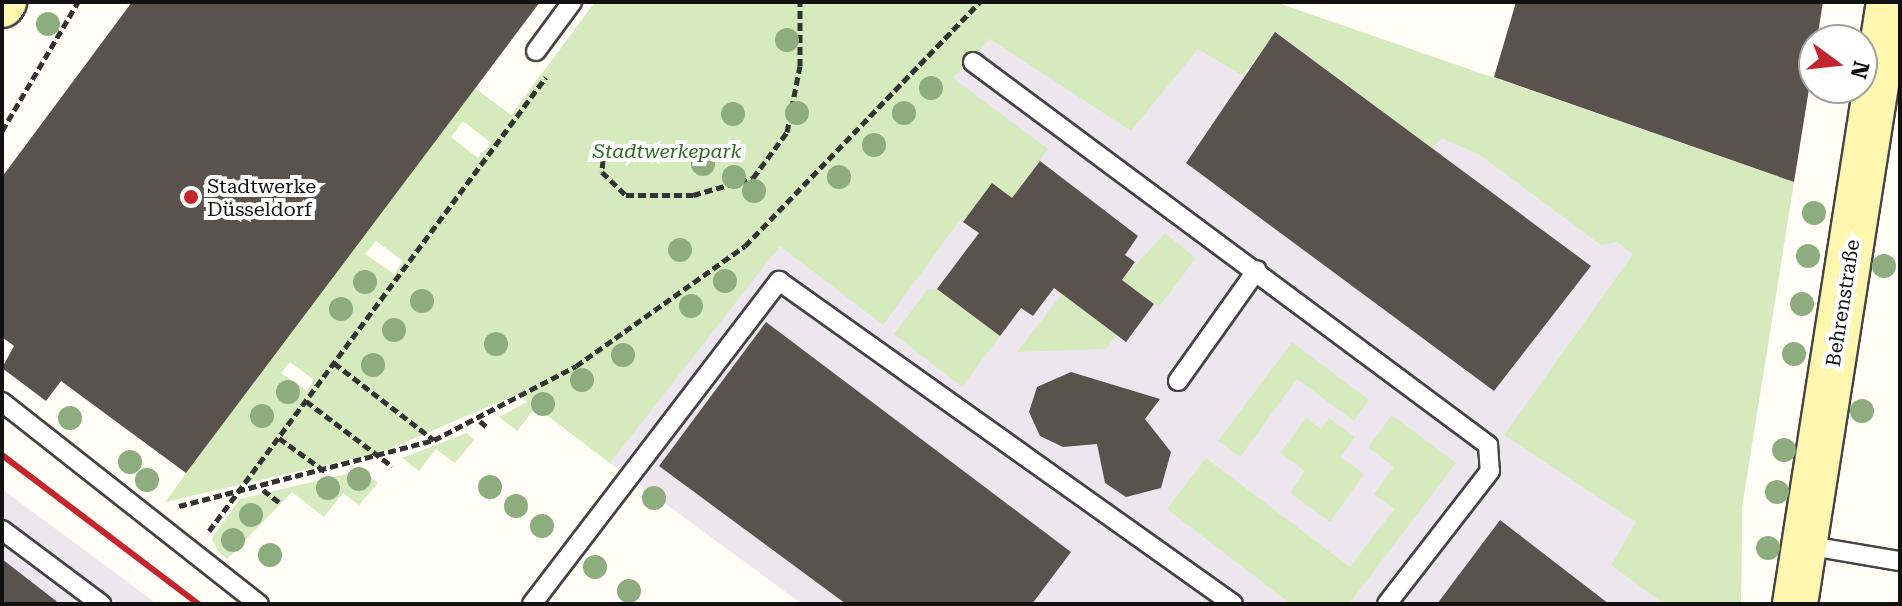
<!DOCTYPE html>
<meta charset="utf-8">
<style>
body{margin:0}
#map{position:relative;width:1902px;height:606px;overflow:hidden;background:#fffdf5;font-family:"Roboto Serif",serif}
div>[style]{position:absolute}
.industrial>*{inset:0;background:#eee6ef}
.green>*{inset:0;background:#d5ebbd}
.building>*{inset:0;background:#5a524d}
.path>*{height:5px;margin-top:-2.5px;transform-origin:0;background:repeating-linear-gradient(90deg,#333 0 8px,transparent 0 12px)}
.roads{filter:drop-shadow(2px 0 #444) drop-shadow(-2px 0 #444) drop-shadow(0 2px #444) drop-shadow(0 -2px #444)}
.lane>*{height:18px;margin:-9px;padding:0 9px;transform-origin:9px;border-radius:9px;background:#fff}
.secondary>*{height:44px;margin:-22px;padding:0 22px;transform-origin:22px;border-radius:22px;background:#fff6b0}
.rail>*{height:6px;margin:-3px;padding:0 3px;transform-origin:3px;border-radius:3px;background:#c4262e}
.trees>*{width:24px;height:24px;margin:-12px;border-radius:50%;background:#8dad7f}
.dots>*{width:22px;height:22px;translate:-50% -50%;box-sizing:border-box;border:4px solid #fff;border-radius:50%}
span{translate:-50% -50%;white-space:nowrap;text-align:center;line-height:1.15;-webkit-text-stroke:8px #fff;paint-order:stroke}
.park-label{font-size:20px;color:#2f6b1f;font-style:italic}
.poi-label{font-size:20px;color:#111}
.left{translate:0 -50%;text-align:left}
.street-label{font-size:20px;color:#111}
.frame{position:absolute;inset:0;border:4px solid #111;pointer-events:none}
.north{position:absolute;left:1798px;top:24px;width:80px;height:80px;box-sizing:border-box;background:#fff;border:2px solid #a0a0a0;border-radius:50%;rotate:105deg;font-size:22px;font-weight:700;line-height:32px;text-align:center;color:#111}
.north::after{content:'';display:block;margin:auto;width:28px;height:36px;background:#c4262e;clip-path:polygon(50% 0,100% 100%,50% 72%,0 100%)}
</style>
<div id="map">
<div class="industrial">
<i style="clip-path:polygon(1275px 2px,1794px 182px,1742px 507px,1741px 604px,802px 604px,610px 463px,753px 273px,991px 38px)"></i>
<i style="clip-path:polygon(2px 489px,157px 604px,2px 604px)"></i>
</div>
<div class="green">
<i style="clip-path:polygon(evenodd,595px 2px,1275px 2px,1794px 182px,1742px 507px,1741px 604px,1664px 604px,1611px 565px,1636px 522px,1504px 435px,1633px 254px,1617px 242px,1601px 245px,1480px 155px,1442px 138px,1432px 148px,1276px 32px,1243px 76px,1198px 49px,1131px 131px,990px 39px,953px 78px,1048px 149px,1012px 198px,960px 220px,883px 325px,780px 246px,610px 463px,536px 407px,517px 431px,499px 417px,527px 402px,518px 394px,382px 452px,165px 502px,472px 86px,511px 115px,595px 2px,463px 121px,491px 143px,478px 158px,451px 137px,463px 121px,595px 2px,376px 241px,403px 261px,394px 274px,365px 254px,376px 241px,595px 2px,290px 362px,314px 380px,307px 391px,281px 373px,290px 362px)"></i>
<i style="clip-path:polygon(1165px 233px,1196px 258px,1159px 307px,1122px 280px)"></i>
<i style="clip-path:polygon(937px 289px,1000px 336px,962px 387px,894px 334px,927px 290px)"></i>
<i style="clip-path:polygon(1062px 294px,1117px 335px,1106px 349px,1017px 352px)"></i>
<i style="clip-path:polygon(1292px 342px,1369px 400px,1354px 421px,1297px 379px,1240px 457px,1218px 441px)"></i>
<i style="clip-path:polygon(1392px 415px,1456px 463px,1349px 604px,1291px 604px,1167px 509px,1206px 458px,1350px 567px,1394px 509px,1374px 494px,1394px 467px,1368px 447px)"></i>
<i style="clip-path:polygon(1306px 418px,1321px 429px,1329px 418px,1355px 437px,1341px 457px,1364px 474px,1330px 522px,1290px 493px,1305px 471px,1280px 453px)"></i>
<i style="clip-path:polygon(467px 433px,474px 440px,455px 463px,436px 449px,419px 471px,402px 458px)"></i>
<i style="clip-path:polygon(363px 470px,378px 483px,359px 505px,343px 493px,324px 517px,292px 492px,227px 559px,217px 550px,212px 538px,240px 499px)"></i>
</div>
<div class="building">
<i style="clip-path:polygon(132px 2px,540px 2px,186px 473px,61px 381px,46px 401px,2px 368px,14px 346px,2px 337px,2px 177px)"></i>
<i style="clip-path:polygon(1516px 2px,1823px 2px,1794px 182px,1494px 77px)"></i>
<i style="clip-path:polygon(1275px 32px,1591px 266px,1494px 391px,1186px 163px)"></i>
<i style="clip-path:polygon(1040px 161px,1138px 236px,1125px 255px,1135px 262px,1122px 280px,1154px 304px,1126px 342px,1054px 288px,1033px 316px,1021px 308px,1000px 336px,937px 289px,979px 233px,963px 222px,992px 183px,1012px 198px)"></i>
<i style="clip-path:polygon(766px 322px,1071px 552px,1032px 604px,846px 604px,659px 466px)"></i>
<i style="clip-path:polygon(1071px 372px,1160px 399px,1145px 419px,1171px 452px,1161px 488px,1126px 497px,1105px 483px,1097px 444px,1063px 447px,1040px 436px,1029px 412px,1037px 387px)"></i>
<i style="clip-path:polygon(1500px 520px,1609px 604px,1437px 604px)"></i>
<i style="clip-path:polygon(2px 559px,60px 604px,2px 604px)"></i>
</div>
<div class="path">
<i style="left:2px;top:131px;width:150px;rotate:-59.5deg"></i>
<i style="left:604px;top:148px;width:24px;rotate:95deg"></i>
<i style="left:602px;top:172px;width:33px;rotate:44deg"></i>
<i style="left:626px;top:195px;width:67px"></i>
<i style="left:693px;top:195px;width:62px;rotate:-15.8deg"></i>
<i style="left:753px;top:178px;width:57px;rotate:-53.5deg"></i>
<i style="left:787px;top:132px;width:67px;rotate:-78.9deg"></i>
<i style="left:800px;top:66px;width:64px;rotate:-90deg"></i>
<i style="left:334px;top:363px;width:126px;rotate:37.6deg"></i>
<i style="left:306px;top:401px;width:108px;rotate:37.1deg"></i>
<i style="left:480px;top:421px;width:9px;rotate:41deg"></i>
<i style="left:279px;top:438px;width:58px;rotate:35.9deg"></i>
<i style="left:263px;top:490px;width:20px;rotate:37deg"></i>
<i style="left:179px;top:506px;width:263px;rotate:-14.5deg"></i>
<i style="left:434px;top:440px;width:160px;rotate:-27.5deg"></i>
<i style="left:576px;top:366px;width:207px;rotate:-35.4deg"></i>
<i style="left:745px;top:246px;width:339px;rotate:-46.1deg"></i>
<i style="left:209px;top:531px;width:565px;rotate:-53.41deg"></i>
</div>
<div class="roads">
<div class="lane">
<i style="left:536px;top:51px;width:61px;rotate:-53.7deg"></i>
<i style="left:973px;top:62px;width:642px;rotate:36.64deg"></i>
<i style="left:1488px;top:445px;width:26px;rotate:86deg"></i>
<i style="left:1490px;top:471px;width:168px;rotate:127.8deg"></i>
<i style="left:1178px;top:381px;width:136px;rotate:-54.6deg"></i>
<i style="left:2px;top:402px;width:327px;rotate:38.2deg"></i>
<i style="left:2px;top:530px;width:124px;rotate:36.8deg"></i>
<i style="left:1805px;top:545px;width:96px;rotate:9.6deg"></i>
<i style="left:532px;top:604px;width:407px;rotate:-52.6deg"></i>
<i style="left:779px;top:281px;width:557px;rotate:35.43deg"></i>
</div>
<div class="secondary">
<i style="left:2px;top:5px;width:4px;rotate:-56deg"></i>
<i style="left:1795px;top:604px;width:609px;rotate:-81.13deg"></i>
</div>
</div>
<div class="rail">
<i style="left:2px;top:455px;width:246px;rotate:37.2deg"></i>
</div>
<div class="trees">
<i style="left:48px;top:24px"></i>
<i style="left:787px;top:40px"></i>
<i style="left:931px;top:88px"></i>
<i style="left:797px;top:113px"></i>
<i style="left:904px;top:113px"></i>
<i style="left:733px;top:114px"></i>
<i style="left:874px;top:145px"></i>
<i style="left:703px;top:164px"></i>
<i style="left:734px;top:177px"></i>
<i style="left:839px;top:177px"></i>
<i style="left:754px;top:191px"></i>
<i style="left:1814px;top:213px"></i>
<i style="left:680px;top:250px"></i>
<i style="left:1808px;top:256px"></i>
<i style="left:1884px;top:266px"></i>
<i style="left:725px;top:281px"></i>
<i style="left:365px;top:282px"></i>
<i style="left:422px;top:301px"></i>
<i style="left:1802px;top:304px"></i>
<i style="left:691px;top:306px"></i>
<i style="left:341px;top:309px"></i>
<i style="left:394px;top:330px"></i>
<i style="left:496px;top:344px"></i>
<i style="left:1794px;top:354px"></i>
<i style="left:623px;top:355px"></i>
<i style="left:373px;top:365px"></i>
<i style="left:582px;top:380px"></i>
<i style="left:288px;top:392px"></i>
<i style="left:543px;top:404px"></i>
<i style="left:1862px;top:411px"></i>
<i style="left:262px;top:416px"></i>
<i style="left:70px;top:418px"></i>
<i style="left:1784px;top:450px"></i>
<i style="left:130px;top:462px"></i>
<i style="left:359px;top:479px"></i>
<i style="left:147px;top:480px"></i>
<i style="left:490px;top:487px"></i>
<i style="left:328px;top:488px"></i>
<i style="left:1777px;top:492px"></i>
<i style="left:654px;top:498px"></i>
<i style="left:516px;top:506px"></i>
<i style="left:251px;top:515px"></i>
<i style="left:542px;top:526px"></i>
<i style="left:233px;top:540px"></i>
<i style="left:1768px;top:548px"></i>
<i style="left:270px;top:555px"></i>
<i style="left:595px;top:567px"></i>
<i style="left:629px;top:591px"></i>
</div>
<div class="dots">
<i style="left:191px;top:197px;background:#c4262e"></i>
</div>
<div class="park-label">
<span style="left:667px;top:151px">Stadtwerkepark</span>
</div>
<div class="poi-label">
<span class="left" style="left:207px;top:198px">Stadtwerke<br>Düsseldorf</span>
</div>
<div class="street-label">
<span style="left:1843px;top:303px;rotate:-81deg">Behrenstraße</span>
</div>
<div class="frame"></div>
<div class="north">N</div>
</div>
